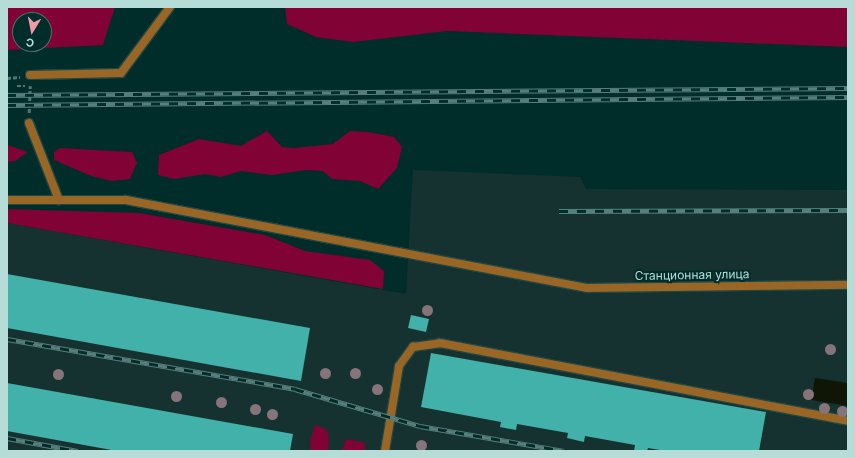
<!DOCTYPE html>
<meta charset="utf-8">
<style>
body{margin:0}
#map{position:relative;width:855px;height:458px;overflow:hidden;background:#002c29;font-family:Inter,sans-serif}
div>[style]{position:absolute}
.built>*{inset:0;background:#153230}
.green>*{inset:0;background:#810234}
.water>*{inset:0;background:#0f1606}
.building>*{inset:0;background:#41b1a9}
.path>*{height:2.5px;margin-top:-1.25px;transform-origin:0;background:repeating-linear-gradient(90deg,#4f7875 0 4px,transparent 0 6px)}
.roads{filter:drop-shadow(1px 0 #1d4845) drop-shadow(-1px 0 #1d4845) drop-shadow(0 1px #1d4845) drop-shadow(0 -1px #1d4845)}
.lane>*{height:8px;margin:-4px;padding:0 4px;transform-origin:4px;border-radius:4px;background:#996626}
.street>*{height:8px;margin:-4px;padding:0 4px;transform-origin:4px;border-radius:4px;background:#996626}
.rail>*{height:4.5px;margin-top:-2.25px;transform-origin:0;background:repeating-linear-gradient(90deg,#002c29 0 9px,#567f7c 0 18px);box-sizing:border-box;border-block:1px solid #567f7c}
.trees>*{width:11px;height:11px;margin:-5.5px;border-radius:50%;background:#857479}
span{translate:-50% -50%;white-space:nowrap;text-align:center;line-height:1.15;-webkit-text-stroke:4px #002c29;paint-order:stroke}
.street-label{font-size:12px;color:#b6dcd8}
.frame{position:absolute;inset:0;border:8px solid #b6dcd8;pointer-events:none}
.north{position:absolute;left:12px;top:12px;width:40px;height:40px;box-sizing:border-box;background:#002c29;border:1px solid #49726f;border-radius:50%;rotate:190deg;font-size:11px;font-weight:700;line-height:16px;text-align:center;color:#b6dcd8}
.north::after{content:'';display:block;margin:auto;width:14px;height:18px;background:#f39aaa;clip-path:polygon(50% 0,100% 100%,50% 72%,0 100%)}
</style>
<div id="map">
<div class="built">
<i style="clip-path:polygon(413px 170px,580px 177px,586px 189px,848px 190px,848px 451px,7px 451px,7px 223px,406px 294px)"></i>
</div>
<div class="green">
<i style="clip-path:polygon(evenodd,7px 7px,115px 7px,103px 45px,7px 50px,7px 7px,20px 20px,44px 20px,44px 44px,20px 44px,20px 20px)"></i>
<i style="clip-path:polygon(285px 7px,848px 7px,848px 47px,447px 31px,353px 42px,316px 37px,287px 24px)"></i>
<i style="clip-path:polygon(267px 131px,282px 147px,294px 148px,333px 144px,350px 131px,368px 132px,394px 137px,402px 147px,397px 168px,378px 189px,360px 181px,332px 179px,323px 171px,306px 170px,272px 175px,241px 171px,221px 177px,205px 174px,174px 179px,158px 175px,159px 155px,199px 139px,241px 146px)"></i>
<i style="clip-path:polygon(7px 145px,28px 152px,15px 161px,7px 162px)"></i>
<i style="clip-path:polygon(60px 148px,132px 152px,137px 163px,130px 179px,112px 181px,91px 176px,54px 160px,54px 152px)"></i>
<i style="clip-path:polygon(7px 209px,139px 213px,265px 235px,305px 251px,370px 260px,384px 271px,383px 289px,7px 223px)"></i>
<i style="clip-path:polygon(315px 425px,326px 429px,329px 437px,328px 451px,311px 451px,310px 441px)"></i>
<i style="clip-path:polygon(346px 439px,365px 443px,365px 451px,342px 451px)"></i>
</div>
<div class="water">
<i style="clip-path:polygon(815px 378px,848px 383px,848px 406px,811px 400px)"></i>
</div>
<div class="building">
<i style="clip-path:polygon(7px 274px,310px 328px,301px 381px,7px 328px)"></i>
<i style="clip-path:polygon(411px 315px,429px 319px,426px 332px,408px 328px)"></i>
<i style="clip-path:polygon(431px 353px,766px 412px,759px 451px,666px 451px,648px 448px,647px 451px,634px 451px,635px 445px,585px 436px,584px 442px,567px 438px,568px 433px,517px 424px,516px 430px,500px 427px,501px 422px,421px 407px)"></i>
<i style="clip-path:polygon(7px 383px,293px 434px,290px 451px,117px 451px,7px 431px)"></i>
</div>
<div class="path">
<i style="left:7px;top:78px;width:13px;rotate:-4deg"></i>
<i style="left:17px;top:86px;width:8px"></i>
<i style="left:29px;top:113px;width:27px;rotate:-88deg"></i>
</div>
<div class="roads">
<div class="lane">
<i style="left:30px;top:75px;width:91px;rotate:-1.3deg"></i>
<i style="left:121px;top:73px;width:82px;rotate:-53.4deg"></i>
<i style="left:29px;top:123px;width:83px;rotate:68.7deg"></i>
<i style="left:385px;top:451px;width:86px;rotate:-80.6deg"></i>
<i style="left:399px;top:366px;width:24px;rotate:-54deg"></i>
<i style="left:413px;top:347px;width:27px;rotate:-8deg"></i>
<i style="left:440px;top:343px;width:415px;rotate:10.8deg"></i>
</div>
<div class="street">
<i style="left:7px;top:200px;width:119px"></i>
<i style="left:126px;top:200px;width:470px;rotate:10.8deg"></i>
<i style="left:588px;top:288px;width:260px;rotate:-0.7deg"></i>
</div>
</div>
<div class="rail">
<i style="left:7px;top:95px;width:841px;rotate:-0.48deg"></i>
<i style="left:7px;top:105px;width:841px;rotate:-0.55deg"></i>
<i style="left:559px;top:211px;width:289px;rotate:-0.2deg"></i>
<i style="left:7px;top:339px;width:292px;rotate:9.8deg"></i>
<i style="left:295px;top:389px;width:130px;rotate:16.5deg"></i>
<i style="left:420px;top:426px;width:146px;rotate:9.8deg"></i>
<i style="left:7px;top:438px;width:72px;rotate:10.4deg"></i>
</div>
<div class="trees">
<i style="left:427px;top:310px"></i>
<i style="left:830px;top:349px"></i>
<i style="left:325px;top:373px"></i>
<i style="left:355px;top:373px"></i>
<i style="left:58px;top:374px"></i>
<i style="left:377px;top:389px"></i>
<i style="left:808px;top:394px"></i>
<i style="left:176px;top:396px"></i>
<i style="left:221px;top:402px"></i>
<i style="left:824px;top:408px"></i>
<i style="left:255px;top:409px"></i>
<i style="left:842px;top:411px"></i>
<i style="left:272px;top:414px"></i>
<i style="left:421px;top:445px"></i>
</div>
<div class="street-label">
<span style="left:692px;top:275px;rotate:-1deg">Станционная улица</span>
</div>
<div class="frame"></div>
<div class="north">С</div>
</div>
